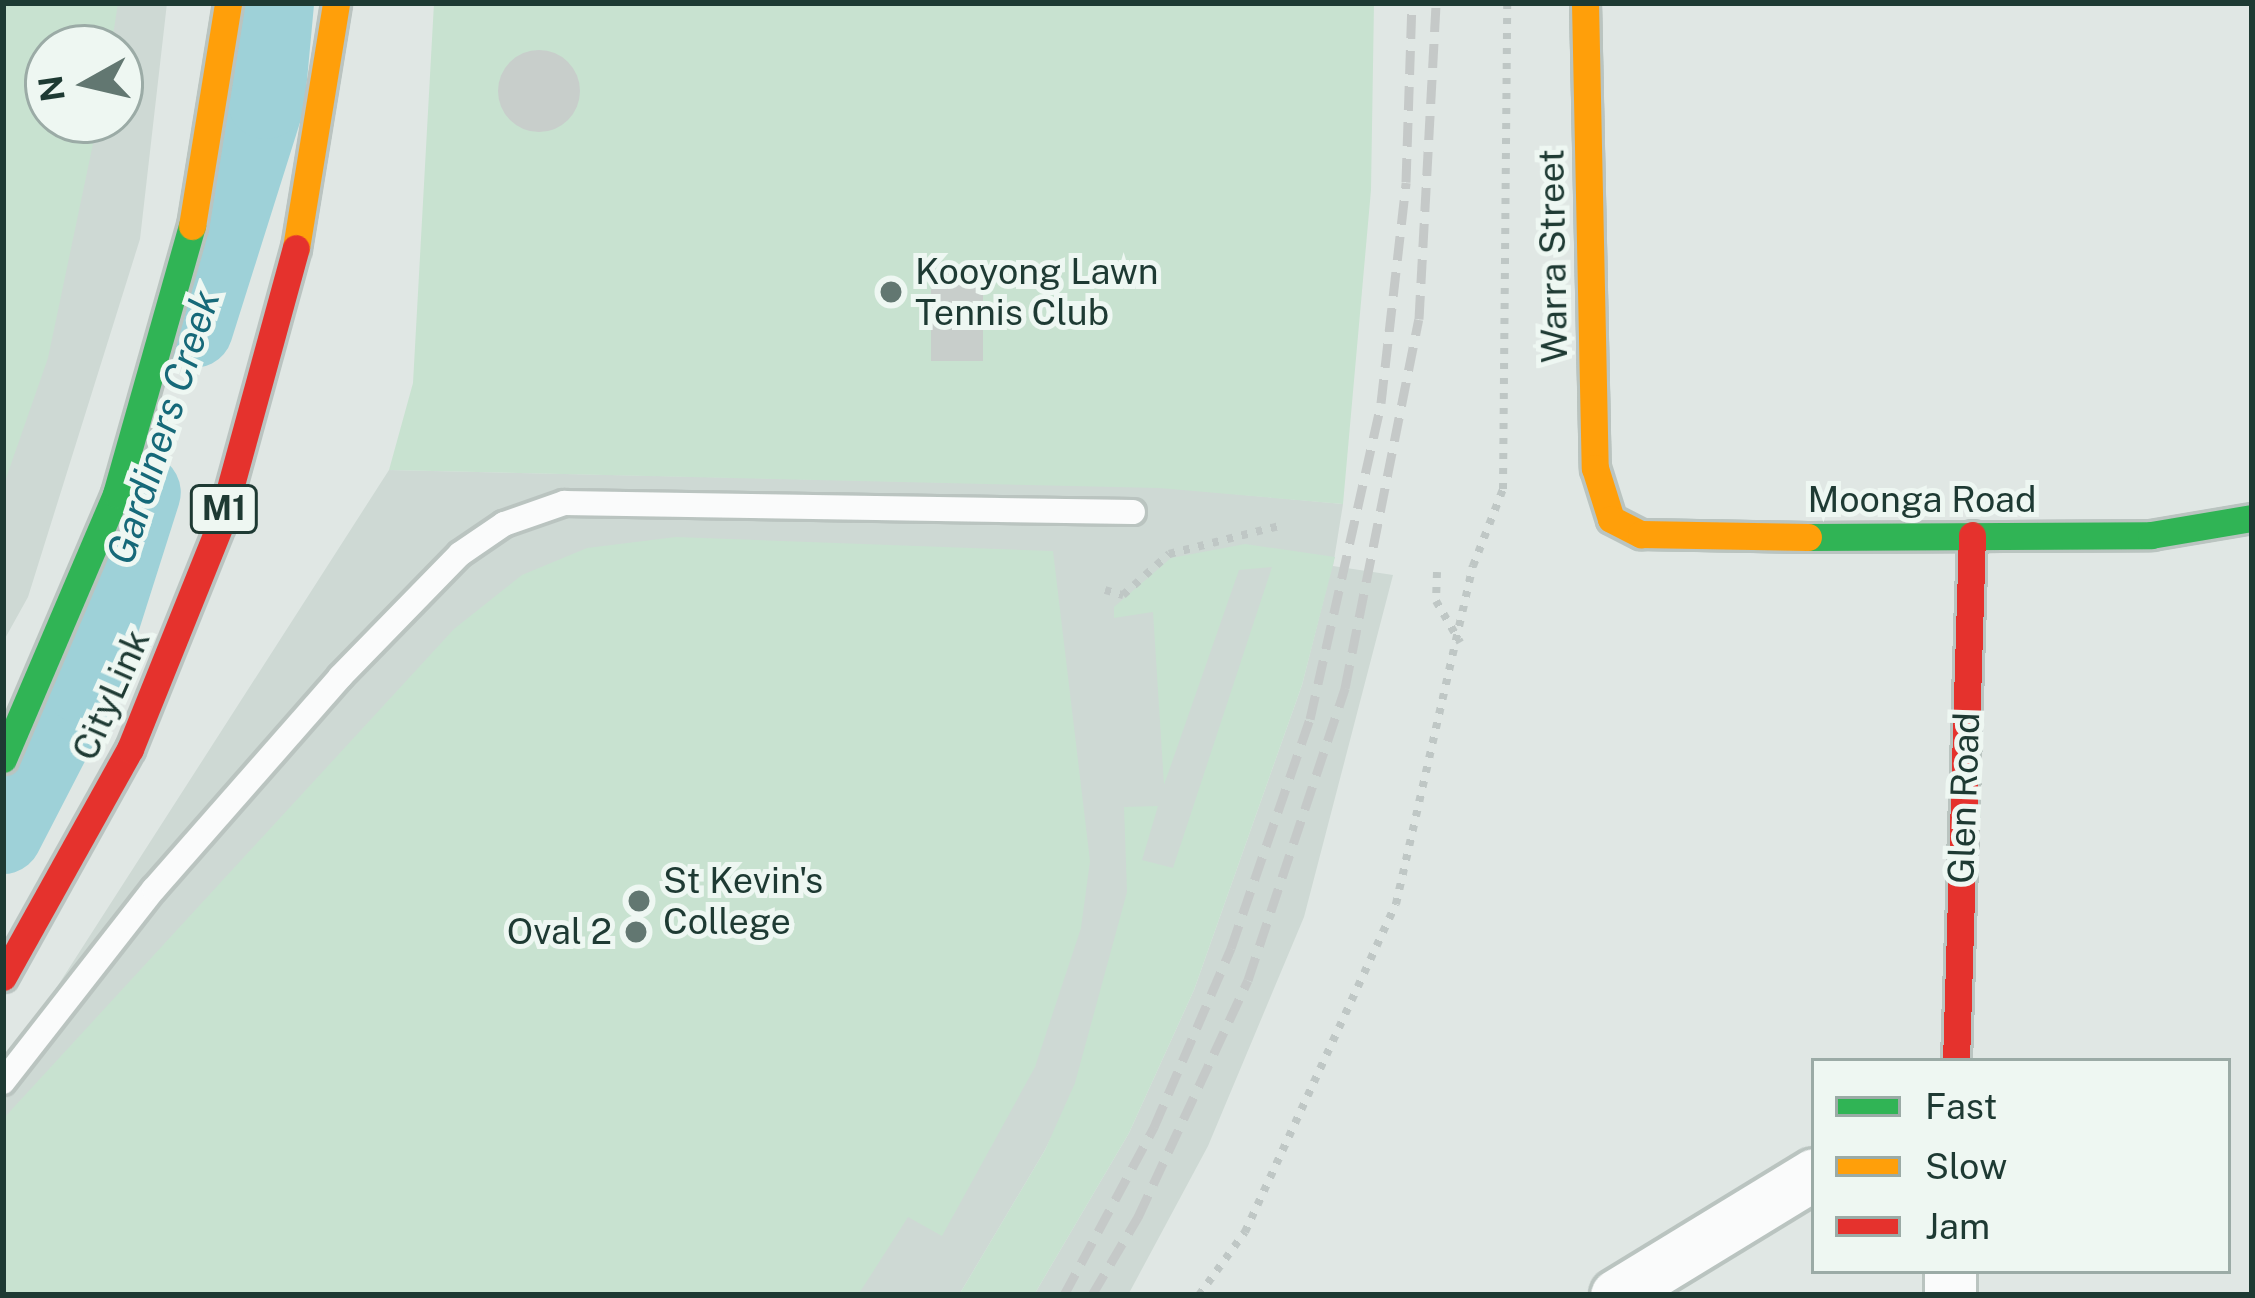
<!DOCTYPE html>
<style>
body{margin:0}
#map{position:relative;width:2255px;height:1298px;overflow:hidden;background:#e0e7e4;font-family:"Public Sans",sans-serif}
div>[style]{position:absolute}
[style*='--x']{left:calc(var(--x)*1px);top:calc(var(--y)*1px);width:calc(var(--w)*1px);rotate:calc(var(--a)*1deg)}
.built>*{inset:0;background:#ced9d4}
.green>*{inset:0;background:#c8e2d0}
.river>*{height:78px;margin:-39px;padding:0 39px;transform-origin:39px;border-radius:39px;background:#9ed1d8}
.building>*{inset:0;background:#c8cecb;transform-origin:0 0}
.round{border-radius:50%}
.path>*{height:8px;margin-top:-4px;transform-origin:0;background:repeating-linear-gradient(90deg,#bfc7c5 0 6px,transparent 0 15px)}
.roads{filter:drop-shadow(3px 0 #bac4c0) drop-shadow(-3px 0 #bac4c0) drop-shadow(0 3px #bac4c0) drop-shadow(0 -3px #bac4c0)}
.lane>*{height:24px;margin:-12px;padding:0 12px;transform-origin:12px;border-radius:12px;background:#fafbfb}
.street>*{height:51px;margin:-25.5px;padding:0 25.5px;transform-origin:25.5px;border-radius:25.5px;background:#fafbfb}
.fast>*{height:27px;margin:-13.5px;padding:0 13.5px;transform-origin:13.5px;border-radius:13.5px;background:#30b455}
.slow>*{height:27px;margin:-13.5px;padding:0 13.5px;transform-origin:13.5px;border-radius:13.5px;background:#ff9f0a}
.jam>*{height:27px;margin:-13.5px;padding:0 13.5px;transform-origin:13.5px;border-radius:13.5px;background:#e5322d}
.rail>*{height:9px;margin-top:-4.5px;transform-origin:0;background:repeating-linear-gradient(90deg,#c5c9c8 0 24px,transparent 0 36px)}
.bridges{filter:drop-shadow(3px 0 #bac4c1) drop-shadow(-3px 0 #bac4c1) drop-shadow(0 3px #bac4c1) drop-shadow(0 -3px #bac4c1)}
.slow-bridge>*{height:27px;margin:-13.5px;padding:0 13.5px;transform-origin:13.5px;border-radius:13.5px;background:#ff9f0a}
.jam-bridge>*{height:27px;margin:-13.5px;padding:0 13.5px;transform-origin:13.5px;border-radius:13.5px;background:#e5322d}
.dots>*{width:33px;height:33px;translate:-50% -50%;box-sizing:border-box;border:6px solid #eef7f2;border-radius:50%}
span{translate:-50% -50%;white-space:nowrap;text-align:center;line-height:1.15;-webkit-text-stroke:10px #eef7f2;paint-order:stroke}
.shield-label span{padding:3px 9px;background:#eef7f2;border:3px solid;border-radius:9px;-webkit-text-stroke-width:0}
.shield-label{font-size:33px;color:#1e3a33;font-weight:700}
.street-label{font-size:36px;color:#1e3a33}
.poi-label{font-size:36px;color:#1e3a33}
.left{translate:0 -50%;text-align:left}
.right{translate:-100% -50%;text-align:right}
.water-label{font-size:39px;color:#166979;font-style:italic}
.frame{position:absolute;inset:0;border:6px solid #1e3a33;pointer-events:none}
.legend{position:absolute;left:1811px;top:1058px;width:420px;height:216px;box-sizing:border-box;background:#eef7f2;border:3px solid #9baba6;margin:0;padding:15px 21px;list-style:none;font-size:36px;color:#1e3a33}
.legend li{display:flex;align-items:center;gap:24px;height:60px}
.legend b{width:60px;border:3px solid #9baba6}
.north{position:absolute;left:24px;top:24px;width:120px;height:120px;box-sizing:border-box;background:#eef7f2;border:3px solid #9baba6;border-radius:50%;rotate:262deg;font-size:33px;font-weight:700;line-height:48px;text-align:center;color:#1e3a33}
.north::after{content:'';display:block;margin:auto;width:42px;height:54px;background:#627771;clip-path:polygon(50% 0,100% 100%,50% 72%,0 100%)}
</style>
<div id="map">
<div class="built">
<div style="clip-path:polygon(evenodd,3px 3px,167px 3px,140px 239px,28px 597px,3px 642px,3px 3px,48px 48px,120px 48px,120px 120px,48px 120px,48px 48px)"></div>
<div style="clip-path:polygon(389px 470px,1159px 487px,1343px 504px,1333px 566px,1393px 575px,1304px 917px,1208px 1146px,1128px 1295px,1034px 1295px,1129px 1133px,1194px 990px,1302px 685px,1332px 566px,1045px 1150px,959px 1295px,3px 1295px,3px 1071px)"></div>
</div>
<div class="green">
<div style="clip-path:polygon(3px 3px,118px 3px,111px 48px,48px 48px,48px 120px,98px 120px,48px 358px,3px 487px)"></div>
<div style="clip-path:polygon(434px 3px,1374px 3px,1371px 190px,1343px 504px,1159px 488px,389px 470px,413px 383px)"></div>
<div style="clip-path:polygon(676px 537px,1053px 551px,1090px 861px,1081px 928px,1035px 1067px,942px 1236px,908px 1217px,858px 1295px,3px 1295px,3px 1119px,454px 629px,522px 575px,587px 548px)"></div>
<div style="clip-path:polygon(1245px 544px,1335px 557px,1302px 685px,1194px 990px,1129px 1133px,1034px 1295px,959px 1295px,1045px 1150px,1075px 1083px,1127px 892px,1124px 807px,1158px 806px,1142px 860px,1173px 868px,1272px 567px,1239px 570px,1164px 785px,1153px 612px,1114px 618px,1114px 607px,1171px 558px)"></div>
</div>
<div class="river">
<div style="--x:194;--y:329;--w:240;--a:-72.5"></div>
<div style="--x:266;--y:100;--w:97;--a:-84.7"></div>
<div style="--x:3;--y:835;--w:170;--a:-62.7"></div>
<div style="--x:81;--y:684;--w:201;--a:-72.4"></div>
</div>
<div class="building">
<div class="round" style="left:498px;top:50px;width:82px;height:82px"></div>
<div style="left:931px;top:273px;width:52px;height:88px"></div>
</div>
<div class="path">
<div style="--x:1437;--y:572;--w:29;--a:92"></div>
<div style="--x:1436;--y:601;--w:48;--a:59.7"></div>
<div style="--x:1105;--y:590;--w:19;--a:16"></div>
<div style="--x:1123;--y:595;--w:62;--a:-41.7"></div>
<div style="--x:1169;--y:554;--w:118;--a:-14.3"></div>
<div style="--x:1199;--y:1295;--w:78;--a:-53.9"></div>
<div style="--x:1245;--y:1232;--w:361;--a:-65.3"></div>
<div style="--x:1396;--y:904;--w:347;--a:-77.2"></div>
<div style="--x:1473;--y:566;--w:83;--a:-68.7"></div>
<div style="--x:1503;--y:489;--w:486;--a:-89.5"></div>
</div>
<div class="roads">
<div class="lane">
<div style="--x:3;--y:1082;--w:245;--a:-52"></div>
<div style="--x:154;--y:889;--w:282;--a:-48.7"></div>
<div style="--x:340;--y:677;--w:172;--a:-45.7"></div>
<div style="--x:460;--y:554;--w:53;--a:-34.3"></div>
<div style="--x:504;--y:524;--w:64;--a:-19.3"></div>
<div style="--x:564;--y:503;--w:569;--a:0.91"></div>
</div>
<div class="street">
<div style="--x:1616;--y:1295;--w:232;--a:-31.4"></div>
<div style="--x:1950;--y:1295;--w:24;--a:-90"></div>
</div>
<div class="fast">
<div style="--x:1808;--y:537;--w:343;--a:-0.3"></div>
<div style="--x:2151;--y:535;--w:102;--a:-9.6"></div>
<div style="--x:3;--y:759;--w:288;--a:-66.9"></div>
<div style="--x:116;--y:494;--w:279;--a:-74.2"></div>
</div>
<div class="slow">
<div style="--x:1585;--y:3;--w:465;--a:88.8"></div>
<div style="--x:1595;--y:468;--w:53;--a:72.6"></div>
<div style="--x:1611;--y:519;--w:34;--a:27"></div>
<div style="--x:1641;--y:534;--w:167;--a:1"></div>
<div style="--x:192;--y:226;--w:226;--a:-80.8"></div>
</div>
<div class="jam">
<div style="--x:1956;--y:1061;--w:526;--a:-88.26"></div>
</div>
</div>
<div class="rail">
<div style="--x:1064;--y:1295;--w:191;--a:-61.8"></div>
<div style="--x:1154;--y:1127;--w:195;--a:-66.7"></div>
<div style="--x:1231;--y:948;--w:242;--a:-71"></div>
<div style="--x:1310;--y:719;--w:324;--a:-77.3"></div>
<div style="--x:1381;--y:403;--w:222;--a:-83.5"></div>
<div style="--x:1406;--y:182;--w:179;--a:-88.1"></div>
<div style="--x:1092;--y:1295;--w:91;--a:-59.5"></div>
<div style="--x:1138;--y:1217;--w:261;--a:-65.1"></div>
<div style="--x:1248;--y:980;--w:308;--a:-71.6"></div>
<div style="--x:1345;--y:688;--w:376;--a:-78.7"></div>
<div style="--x:1419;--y:319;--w:316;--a:-86.9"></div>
</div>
<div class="bridges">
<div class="slow-bridge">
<div style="--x:296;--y:248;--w:248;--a:-80.7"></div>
</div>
<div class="jam-bridge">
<div style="--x:3;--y:977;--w:261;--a:-60.9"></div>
<div style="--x:130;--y:749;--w:241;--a:-68.1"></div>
<div style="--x:220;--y:525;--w:287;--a:-74.7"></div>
</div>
</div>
<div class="dots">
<div style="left:891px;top:292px;background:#627771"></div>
<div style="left:639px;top:901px;background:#627771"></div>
<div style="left:636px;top:932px;background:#627771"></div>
</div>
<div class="shield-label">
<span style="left:224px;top:509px">M1</span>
</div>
<div class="street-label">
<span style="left:1553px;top:256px;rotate:-91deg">Warra Street</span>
<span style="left:1922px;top:500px">Moonga Road</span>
<span style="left:111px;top:695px;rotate:-66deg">CityLink</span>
<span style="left:1964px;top:798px;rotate:-88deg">Glen Road</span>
</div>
<div class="poi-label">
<span class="left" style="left:915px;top:292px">Kooyong Lawn<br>Tennis Club</span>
<span class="left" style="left:663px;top:901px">St Kevin's<br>College</span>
<span class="right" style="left:612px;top:932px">Oval 2</span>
</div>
<div class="water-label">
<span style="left:163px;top:427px;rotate:-72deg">Gardiners Creek</span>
</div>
<div class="frame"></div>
<ul class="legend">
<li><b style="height:15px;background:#30b455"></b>Fast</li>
<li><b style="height:15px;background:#ff9f0a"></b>Slow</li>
<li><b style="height:15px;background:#e5322d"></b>Jam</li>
</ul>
<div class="north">N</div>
</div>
